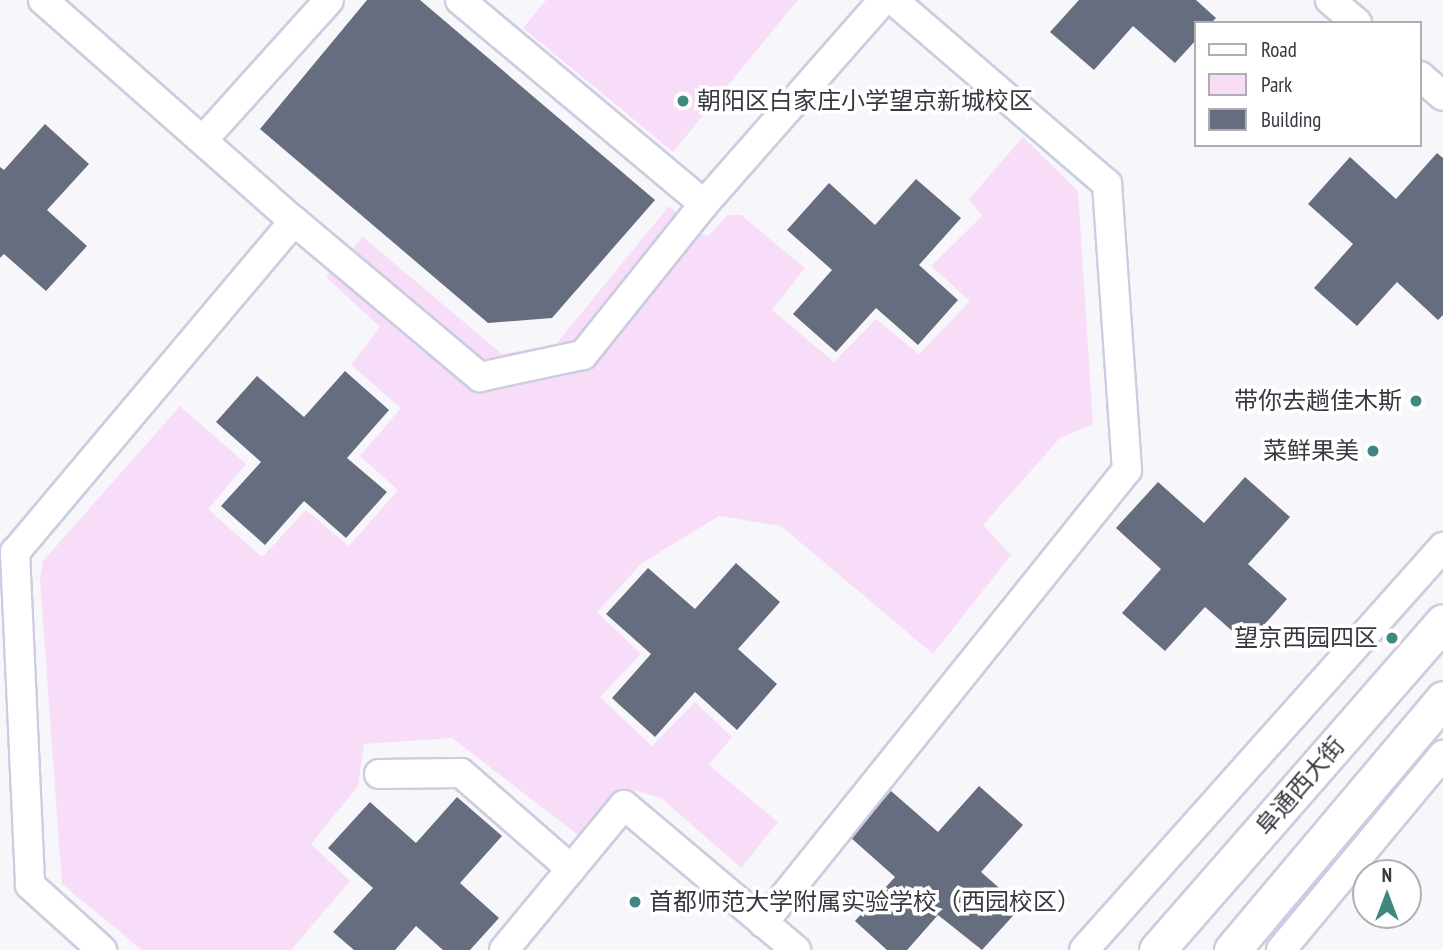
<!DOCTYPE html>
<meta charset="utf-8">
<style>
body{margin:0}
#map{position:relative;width:1443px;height:950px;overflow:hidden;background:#f7f7fb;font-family:"PT Sans Narrow","Noto Sans SC",sans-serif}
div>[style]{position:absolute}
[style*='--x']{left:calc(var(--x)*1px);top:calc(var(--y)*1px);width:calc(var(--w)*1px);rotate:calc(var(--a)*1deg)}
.green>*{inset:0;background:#f8ddf8}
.building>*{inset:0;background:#666d7f}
.roads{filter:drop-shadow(2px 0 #cdcce1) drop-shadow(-2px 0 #cdcce1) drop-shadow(0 2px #cdcce1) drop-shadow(0 -2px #cdcce1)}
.minor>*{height:28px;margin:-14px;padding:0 14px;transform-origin:14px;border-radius:14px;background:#fff}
.major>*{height:35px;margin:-17.5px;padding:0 17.5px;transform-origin:17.5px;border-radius:17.5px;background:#fff}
.dots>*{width:19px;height:19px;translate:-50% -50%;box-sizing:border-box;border:4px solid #fff;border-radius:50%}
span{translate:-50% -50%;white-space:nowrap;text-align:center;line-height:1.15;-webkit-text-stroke:7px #fff;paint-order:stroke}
.poi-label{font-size:24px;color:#383840}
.left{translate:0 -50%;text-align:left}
.right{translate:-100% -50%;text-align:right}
.street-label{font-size:24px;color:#383840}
.legend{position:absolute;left:1194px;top:21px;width:228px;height:126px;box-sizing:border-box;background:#fff;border:2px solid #afafb3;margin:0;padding:9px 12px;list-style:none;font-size:21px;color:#383840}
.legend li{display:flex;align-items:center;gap:14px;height:35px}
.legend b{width:35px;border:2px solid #afafb3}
.north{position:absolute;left:1352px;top:859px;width:70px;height:70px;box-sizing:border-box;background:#fff;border:2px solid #afafb3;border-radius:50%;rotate:0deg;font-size:19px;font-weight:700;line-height:28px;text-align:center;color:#383840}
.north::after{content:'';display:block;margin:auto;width:24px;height:32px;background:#408782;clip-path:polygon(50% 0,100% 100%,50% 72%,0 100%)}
</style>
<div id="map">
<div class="green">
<div style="clip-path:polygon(546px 0,798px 0,673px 152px,523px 28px)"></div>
<div style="clip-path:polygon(1023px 137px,1078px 191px,1093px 424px,1060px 438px,983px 525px,1011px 555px,933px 654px,781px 526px,719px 516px,642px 563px,597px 612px,641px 654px,600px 697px,652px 746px,695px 702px,732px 737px,709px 765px,778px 822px,741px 868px,661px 798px,630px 789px,606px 805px,578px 835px,452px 738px,364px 744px,358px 786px,311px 844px,350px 881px,291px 950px,142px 950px,62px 884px,40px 578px,43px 561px,180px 406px,246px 464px,208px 509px,262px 557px,306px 510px,349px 546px,398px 490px,360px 456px,401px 408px,351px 365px,380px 327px,326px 277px,363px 237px,502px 354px,556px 344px,669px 206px,707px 237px,728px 215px,741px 215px,805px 268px,772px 310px,834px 362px,876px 319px,919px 354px,970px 301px,931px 266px,982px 216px,969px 199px)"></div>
</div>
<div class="building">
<div style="clip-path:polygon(367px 0,420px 0,655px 200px,552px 318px,488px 323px,260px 129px)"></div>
<div style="clip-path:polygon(1079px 0,1196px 0,1216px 18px,1211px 23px,1196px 23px,1196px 40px,1175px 63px,1133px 26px,1094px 70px,1050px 32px)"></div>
<div style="clip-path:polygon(45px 124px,89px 164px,47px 210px,87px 246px,46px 291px,4px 254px,0 258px,0 167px,4px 170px)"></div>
<div style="clip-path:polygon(1437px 153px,1443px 158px,1443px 315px,1438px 320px,1397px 282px,1357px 326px,1314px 288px,1353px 244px,1308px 204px,1350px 157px,1396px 199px)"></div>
<div style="clip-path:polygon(916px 179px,961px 218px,919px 265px,958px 300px,918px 345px,876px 308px,836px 352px,793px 314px,832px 270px,787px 230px,829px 183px,875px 225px)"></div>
<div style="clip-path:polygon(345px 371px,389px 410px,347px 458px,387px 492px,346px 538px,304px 501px,265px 545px,221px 506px,261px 462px,216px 422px,257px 376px,304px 417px)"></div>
<div style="clip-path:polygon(1245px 477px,1290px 517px,1248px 564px,1287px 599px,1247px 644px,1205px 607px,1165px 651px,1122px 613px,1161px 569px,1116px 528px,1158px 482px,1204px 523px)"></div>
<div style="clip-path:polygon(736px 563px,780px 602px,738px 649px,777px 684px,737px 730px,695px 692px,655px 737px,612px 698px,651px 654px,606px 614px,648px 568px,695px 609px)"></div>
<div style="clip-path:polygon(979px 786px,1023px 825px,981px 872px,1021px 907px,982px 950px,938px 915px,907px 950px,887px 950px,855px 921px,895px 877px,850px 837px,891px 791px,938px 832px)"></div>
<div style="clip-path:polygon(457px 797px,502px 836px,460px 883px,499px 918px,470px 950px,443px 950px,416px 926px,395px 950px,354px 950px,333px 932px,373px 888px,328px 848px,370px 802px,416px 843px)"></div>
</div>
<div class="roads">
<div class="minor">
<div style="--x:43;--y:0;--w:334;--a:41.4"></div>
<div style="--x:294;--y:221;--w:433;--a:130.1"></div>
<div style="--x:15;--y:552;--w:333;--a:87.4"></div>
<div style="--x:30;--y:885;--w:97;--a:42.1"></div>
<div style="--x:460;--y:0;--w:318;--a:39.9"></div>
<div style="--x:704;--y:204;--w:271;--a:-48.7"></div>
<div style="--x:1330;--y:0;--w:35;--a:40"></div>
<div style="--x:1420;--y:76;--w:30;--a:41"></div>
<div style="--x:203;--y:140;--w:188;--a:-48"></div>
<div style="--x:294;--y:221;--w:243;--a:40"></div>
<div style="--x:480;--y:377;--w:105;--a:-12.1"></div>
<div style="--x:583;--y:355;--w:193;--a:-51.3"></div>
<div style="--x:379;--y:774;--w:82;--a:-0.7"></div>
<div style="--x:461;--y:773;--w:146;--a:41.1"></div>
<div style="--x:763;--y:923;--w:581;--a:-51.22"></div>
<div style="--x:1127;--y:470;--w:287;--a:-94"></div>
<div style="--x:1107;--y:184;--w:282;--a:-139.3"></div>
<div style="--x:504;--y:950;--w:188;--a:-50.4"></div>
<div style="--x:624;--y:805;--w:225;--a:40.1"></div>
<div style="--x:1084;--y:950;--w:540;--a:-48.3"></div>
<div style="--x:1281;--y:950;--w:254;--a:-50.3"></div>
</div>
<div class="major">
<div style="--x:1157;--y:950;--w:435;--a:-48.9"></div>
<div style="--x:1232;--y:950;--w:328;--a:-49.9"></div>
</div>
</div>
<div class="dots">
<div style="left:683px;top:101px;background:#408782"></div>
<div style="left:1416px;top:401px;background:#408782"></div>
<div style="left:1373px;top:451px;background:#408782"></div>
<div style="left:1392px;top:638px;background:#408782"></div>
<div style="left:635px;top:902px;background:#408782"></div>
</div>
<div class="poi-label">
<span class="left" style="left:697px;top:101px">朝阳区白家庄小学望京新城校区</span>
<span class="right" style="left:1402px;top:401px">带你去趟佳木斯</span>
<span class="right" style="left:1359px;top:451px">菜鲜果美</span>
<span class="right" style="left:1378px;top:638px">望京西园四区</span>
<span class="left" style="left:649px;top:902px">首都师范大学附属实验学校（西园校区）</span>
</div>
<div class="street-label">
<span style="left:1300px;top:786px;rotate:-49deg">阜通西大街</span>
</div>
<ul class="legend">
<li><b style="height:9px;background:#fff"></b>Road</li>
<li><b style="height:19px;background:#f8ddf8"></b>Park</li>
<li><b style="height:19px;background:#666d7f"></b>Building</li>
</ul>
<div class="north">N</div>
</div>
